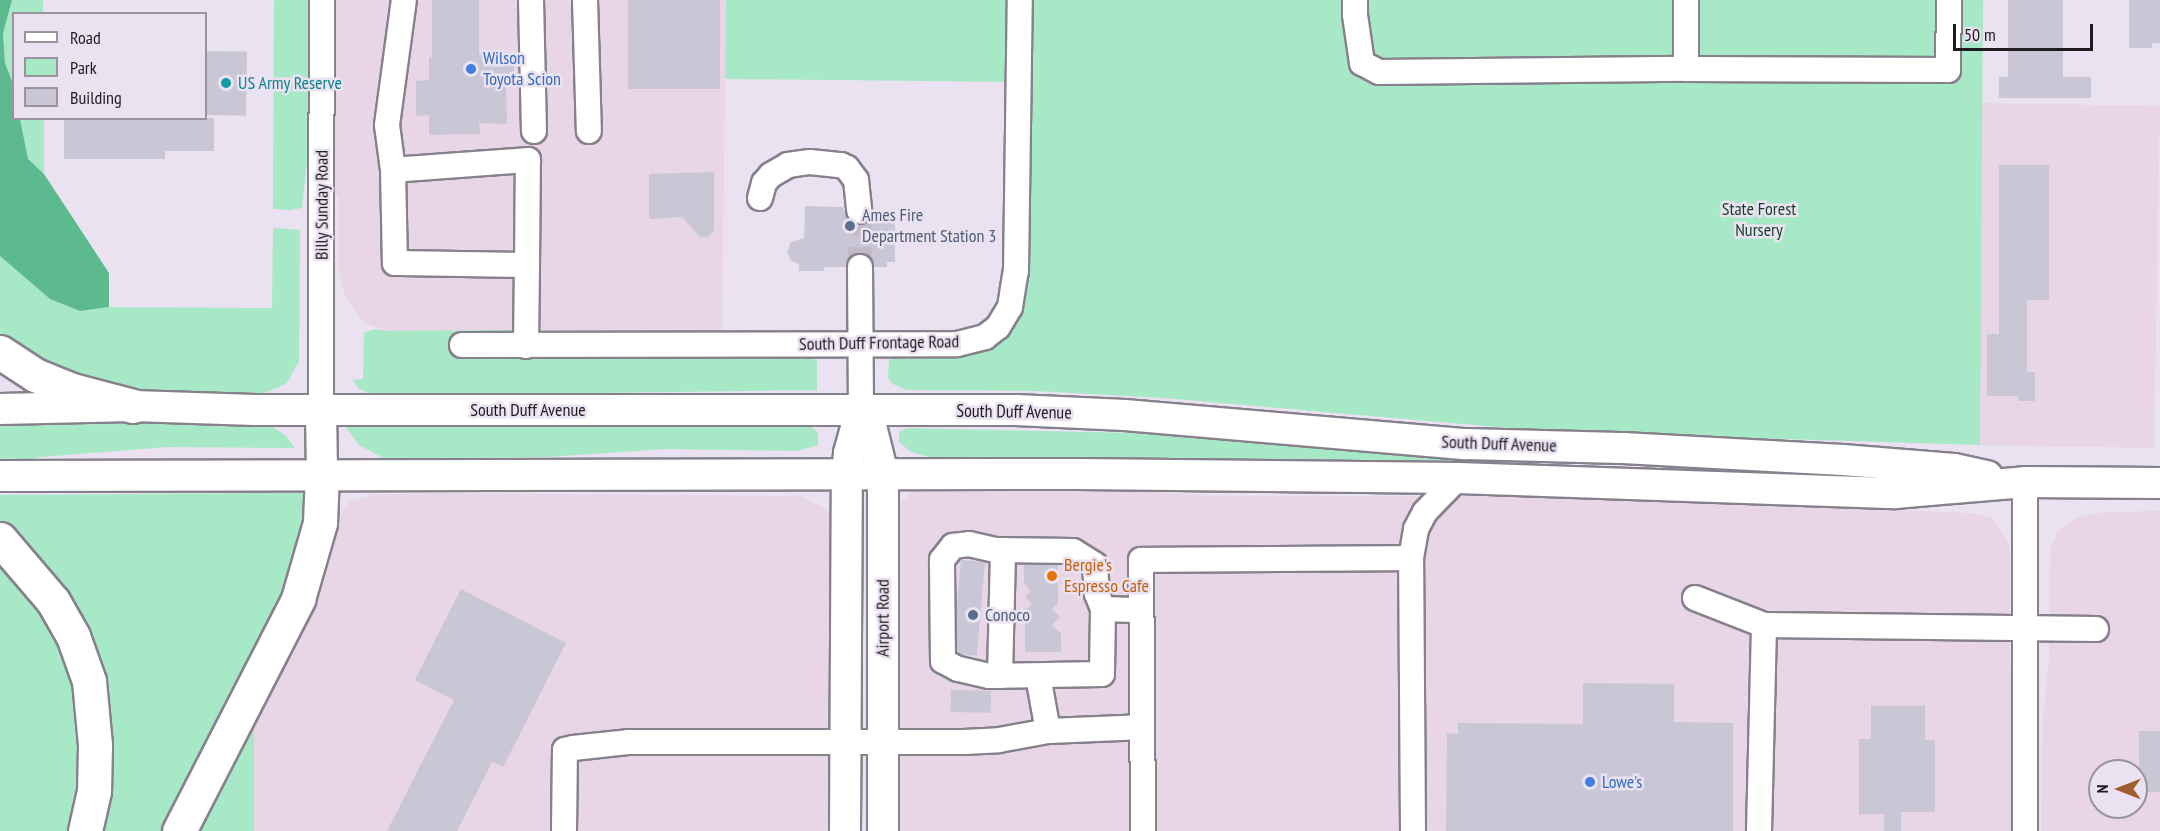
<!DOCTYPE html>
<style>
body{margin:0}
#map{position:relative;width:2160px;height:831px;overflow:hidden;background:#eae2f0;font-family:"PT Sans Narrow",sans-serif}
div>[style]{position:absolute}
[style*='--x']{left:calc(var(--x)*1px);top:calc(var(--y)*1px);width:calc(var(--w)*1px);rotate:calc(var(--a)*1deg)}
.commercial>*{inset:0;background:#e8d5e5;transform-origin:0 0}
.green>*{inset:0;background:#a7e8c6}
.forest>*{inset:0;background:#5cba8e}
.building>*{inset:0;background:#c9c7d5;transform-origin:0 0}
.minor-tunnel>*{height:24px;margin-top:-12px;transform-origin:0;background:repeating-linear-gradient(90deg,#c2bbc7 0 24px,transparent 0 36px)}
.roads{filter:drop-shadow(2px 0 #87818d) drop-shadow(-2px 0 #87818d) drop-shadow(0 2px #87818d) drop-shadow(0 -2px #87818d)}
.minor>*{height:24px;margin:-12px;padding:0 12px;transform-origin:12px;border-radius:12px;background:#fff}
.major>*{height:30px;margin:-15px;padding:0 15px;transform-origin:15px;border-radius:15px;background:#fff}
.highway>*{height:33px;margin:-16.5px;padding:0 16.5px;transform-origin:16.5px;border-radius:16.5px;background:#fff}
.dots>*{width:16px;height:16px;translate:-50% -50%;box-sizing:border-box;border:3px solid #eae2f0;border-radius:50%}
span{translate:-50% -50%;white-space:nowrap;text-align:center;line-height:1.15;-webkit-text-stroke:5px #eae2f0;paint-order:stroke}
.shop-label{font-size:18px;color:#366cbe}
.left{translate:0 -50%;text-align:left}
.culture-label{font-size:18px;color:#0d838f}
.street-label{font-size:18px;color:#201d22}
.park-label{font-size:18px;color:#163f2c}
.service-label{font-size:18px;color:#4e5e75}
.food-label{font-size:18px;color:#c56008}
.legend{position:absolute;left:12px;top:12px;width:195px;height:108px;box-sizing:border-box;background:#eae2f0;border:2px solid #99939e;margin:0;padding:8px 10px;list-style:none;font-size:18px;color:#201d22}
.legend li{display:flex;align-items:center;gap:12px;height:30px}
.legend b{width:30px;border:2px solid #99939e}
.north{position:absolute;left:2088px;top:759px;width:60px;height:60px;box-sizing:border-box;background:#eae2f0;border:2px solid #99939e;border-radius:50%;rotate:270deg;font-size:16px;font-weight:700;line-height:24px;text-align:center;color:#201d22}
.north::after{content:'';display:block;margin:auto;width:21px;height:27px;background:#a05c2e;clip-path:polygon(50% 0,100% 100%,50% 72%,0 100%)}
.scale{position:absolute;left:1953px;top:24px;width:140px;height:27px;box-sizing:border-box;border:3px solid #201d22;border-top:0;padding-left:8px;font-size:18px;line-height:21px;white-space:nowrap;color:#201d22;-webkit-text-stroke:4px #eae2f0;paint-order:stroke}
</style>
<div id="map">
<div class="commercial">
<div style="clip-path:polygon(333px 0,726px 0,722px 334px,512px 336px,512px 330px,387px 331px,363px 322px,344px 294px,338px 265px,338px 195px,333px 197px)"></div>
<div style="left:1982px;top:103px;width:178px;height:342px;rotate:1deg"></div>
<div style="clip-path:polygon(938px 487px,1138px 491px,1209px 496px,1554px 496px,1970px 513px,1993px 518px,2008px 542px,2010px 556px,2010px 661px,2014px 718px,2014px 831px,891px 831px,893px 526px,900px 503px,913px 491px)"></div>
<div style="clip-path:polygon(442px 493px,800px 496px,824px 508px,831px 516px,837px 534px,837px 831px,254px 831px,254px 723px,305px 618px,342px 513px,351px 501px,374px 495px)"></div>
<div style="clip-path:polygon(evenodd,2160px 511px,2160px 831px,2041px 831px,2042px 727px,2049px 656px,2050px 550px,2057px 533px,2075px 518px,2103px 512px,2160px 511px,2100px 771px,2136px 771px,2136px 807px,2100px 807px,2100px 771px)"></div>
</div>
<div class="green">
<div style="clip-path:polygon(12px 0,43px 0,43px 13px,14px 14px,13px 84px,5px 63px,3px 33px)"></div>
<div style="clip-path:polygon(274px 0,311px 0,311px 123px,302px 208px,289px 210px,273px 209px)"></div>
<div style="clip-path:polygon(726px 0,1983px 0,1980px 445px,1554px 432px,1164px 398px,1035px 391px,906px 390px,893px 384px,888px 378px,889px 360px,895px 356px,1006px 332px,1028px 82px,725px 79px)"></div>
<div style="clip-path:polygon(20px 119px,44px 119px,44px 174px,28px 159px)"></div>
<div style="clip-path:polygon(273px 228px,300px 230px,299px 361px,287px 383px,277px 388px,264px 393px,231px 396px,144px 393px,70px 377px,0 336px,0 256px,50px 299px,80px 311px,109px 307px,272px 308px)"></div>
<div style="clip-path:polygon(375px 329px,387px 331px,512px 330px,512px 336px,806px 354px,817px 361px,817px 390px,374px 396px,358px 388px,353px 380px,363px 379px,364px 333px)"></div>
<div style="clip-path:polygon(254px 423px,271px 426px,286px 436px,295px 448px,169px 447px,40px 457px,15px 463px,0 463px,0 425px)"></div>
<div style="clip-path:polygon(787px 423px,812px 427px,818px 433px,818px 445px,798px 451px,666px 449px,547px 457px,385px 459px,359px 445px,345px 426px)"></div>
<div style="clip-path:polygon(907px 428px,1135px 433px,1310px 442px,1482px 458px,1482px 467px,930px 457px,911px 452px,899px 442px,899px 432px)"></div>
<div style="clip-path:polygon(308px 493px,290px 583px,167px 831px,96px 831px,107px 728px,0 529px,0 495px)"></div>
<div style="clip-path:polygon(0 559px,36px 597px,68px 661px,82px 728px,80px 800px,68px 831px,0 831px)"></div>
<div style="clip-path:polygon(254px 723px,254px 831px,198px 831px)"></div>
</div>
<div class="forest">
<div style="clip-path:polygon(0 0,12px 0,3px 33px,5px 63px,13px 84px,14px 118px,20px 119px,28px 159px,44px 174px,109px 273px,109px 307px,80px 311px,50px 299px,0 256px)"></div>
</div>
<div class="building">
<div style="clip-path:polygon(432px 0,479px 0,479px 54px,514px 53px,514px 79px,506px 81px,507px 124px,479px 123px,480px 134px,429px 135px,429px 115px,416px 116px,416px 81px,429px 80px,429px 57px,432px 58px)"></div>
<div style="left:628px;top:0;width:92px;height:89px"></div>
<div style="clip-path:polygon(2008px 0,2063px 0,2063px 77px,2091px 77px,2091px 98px,1999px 98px,1999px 77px,2008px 77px)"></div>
<div style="clip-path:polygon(2129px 0,2160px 0,2160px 43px,2152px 43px,2152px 48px,2129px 48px)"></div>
<div style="left:206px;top:51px;width:41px;height:64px;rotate:1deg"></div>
<div style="clip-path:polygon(64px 118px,214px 118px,214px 151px,165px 151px,165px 159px,64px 159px)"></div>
<div style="clip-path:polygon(1999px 165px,2049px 165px,2049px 300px,2027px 300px,2027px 372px,2035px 372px,2035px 401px,2018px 401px,2018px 396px,1987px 396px,1987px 334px,1999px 334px)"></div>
<div style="clip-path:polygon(714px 172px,714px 230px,708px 237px,700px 237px,682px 217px,649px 219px,649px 174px)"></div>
<div style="clip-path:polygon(805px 206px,843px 207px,848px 220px,860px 225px,868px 222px,873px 211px,895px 211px,895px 262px,887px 262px,887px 267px,874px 267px,868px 255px,859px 253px,848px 260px,846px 267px,824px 267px,824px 271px,799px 271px,799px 264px,791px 261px,787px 252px,791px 242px,804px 238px)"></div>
<div style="left:961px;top:560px;width:24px;height:94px;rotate:5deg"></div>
<div style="clip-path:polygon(1024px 565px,1058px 565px,1058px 603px,1052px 609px,1060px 617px,1052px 625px,1061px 634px,1061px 652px,1025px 652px,1025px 610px,1032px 604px,1025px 597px,1031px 591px,1024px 583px)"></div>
<div style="clip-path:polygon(461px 589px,566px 643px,503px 767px,492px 762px,457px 831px,387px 831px,454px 700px,415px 680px)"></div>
<div style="clip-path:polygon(1583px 683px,1674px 684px,1674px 722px,1733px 723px,1733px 831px,1446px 831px,1447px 733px,1458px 734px,1458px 723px,1583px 724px)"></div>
<div style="left:951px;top:690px;width:40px;height:22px;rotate:1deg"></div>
<div style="clip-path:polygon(1871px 706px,1925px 706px,1925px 740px,1935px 740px,1935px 812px,1901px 812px,1901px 831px,1884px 831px,1884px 814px,1859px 814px,1859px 739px,1871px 739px)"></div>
<div style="left:2139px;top:731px;width:21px;height:61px"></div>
</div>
<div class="minor-tunnel">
<div style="--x:859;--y:211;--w:56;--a:89"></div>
</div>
<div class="roads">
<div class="minor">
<div style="--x:531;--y:0;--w:131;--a:88.7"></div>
<div style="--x:585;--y:0;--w:131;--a:88.3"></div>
<div style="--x:1355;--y:0;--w:15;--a:90"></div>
<div style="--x:1355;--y:15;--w:49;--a:81.7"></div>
<div style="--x:1362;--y:63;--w:19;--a:28"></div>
<div style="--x:1379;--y:72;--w:307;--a:-0.6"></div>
<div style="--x:1686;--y:69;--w:262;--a:0.2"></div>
<div style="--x:1948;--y:70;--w:70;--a:-89.2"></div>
<div style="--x:1686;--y:69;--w:69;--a:-90"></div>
<div style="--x:393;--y:170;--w:45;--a:-97.6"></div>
<div style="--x:387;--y:125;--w:126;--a:-82.3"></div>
<div style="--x:760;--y:198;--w:16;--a:-75"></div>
<div style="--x:764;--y:183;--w:11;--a:-49"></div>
<div style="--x:771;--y:175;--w:20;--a:-30"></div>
<div style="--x:788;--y:165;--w:22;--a:-8"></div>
<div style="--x:810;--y:162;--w:31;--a:6"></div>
<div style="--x:841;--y:165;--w:7;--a:27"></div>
<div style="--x:847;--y:168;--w:15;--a:53"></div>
<div style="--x:856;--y:180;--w:31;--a:84"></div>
<div style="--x:860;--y:267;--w:143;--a:89.6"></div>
<div style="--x:462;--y:345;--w:495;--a:-0.1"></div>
<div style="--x:957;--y:344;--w:29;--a:-14"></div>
<div style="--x:985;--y:337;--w:16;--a:-38"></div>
<div style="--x:998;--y:327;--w:23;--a:-59"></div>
<div style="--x:1010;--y:307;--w:36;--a:-81"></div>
<div style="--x:1016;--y:271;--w:271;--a:-89.2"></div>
<div style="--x:526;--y:346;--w:81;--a:-89.3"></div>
<div style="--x:527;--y:265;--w:105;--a:-89.5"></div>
<div style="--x:528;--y:160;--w:135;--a:175.8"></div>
<div style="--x:393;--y:170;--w:93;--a:88.8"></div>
<div style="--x:395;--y:263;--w:132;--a:0.9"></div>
<div style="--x:321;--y:410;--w:410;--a:-89.9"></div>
<div style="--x:1695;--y:598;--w:74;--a:21.4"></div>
<div style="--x:1764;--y:625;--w:332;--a:0.7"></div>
<div style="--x:1103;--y:609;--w:65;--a:90.9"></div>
<div style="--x:1102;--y:674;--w:113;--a:179"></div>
<div style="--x:989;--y:676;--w:32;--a:-167"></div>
<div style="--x:958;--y:669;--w:17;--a:-152"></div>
<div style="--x:943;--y:661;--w:101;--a:-90.6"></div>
<div style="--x:942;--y:560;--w:18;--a:-52"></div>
<div style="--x:953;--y:546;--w:16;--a:-7"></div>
<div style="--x:969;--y:544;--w:28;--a:13"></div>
<div style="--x:996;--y:550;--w:77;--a:0.7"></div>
<div style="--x:1073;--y:551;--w:26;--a:32"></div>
<div style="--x:1095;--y:565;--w:29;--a:86"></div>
<div style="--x:1097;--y:594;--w:16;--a:68"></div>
<div style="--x:1103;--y:609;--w:38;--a:2"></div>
<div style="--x:1000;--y:676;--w:126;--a:-88.6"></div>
<div style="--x:1038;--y:676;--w:56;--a:79.7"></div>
<div style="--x:564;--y:831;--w:81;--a:-89.3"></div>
<div style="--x:565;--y:750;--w:8;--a:-14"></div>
<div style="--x:573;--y:748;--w:55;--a:-6.2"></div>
<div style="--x:628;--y:742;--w:336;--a:0"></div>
<div style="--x:964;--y:742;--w:35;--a:-3"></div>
<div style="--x:999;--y:740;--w:50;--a:-10.4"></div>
<div style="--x:1048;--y:731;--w:94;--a:-2.4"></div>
<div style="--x:1143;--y:831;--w:271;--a:-90.4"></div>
<div style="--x:1141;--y:560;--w:270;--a:-0.4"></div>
<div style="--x:1413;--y:831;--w:273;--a:-90.4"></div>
<div style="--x:1411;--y:558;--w:29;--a:-80"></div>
<div style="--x:1416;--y:529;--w:19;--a:-62"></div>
<div style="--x:1425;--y:512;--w:47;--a:-45.9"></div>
<div style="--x:1759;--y:831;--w:206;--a:-88.6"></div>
<div style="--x:2025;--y:831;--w:349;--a:-90"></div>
</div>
<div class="major">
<div style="--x:0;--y:409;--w:133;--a:-1.3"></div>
<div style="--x:133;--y:406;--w:122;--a:1.9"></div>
<div style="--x:255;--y:410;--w:761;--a:0"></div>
<div style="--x:1016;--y:410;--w:109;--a:2.6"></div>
<div style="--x:1125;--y:415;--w:342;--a:4.9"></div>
<div style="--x:1466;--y:444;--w:157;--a:1.5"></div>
<div style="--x:1623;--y:448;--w:220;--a:3.1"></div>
<div style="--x:1843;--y:460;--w:111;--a:4.6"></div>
<div style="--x:1954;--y:469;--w:34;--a:12"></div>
<div style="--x:321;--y:410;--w:64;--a:89.1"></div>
<div style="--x:861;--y:410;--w:19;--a:58"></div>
<div style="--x:871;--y:426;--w:49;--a:76"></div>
<div style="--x:883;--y:474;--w:357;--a:90"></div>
<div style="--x:0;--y:476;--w:1080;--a:-0.11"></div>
<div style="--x:1080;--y:474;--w:378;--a:0.6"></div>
<div style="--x:1458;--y:478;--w:437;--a:2"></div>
<div style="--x:1895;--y:493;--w:130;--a:-4.8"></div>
<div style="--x:2025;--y:482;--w:135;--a:0.4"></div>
<div style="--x:845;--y:831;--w:358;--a:-89.7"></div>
<div style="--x:847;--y:473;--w:20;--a:-84"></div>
<div style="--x:849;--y:453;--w:45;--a:-74.4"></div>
</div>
<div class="highway">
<div style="--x:0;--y:352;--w:42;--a:33.3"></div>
<div style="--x:35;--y:375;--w:40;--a:22"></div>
<div style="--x:72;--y:390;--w:63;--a:14.7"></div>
<div style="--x:0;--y:539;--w:82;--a:49.5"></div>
<div style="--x:53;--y:601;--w:40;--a:60.3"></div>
<div style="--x:73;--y:636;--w:48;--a:70.4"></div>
<div style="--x:89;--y:681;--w:64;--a:84.6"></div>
<div style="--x:95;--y:745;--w:46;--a:91.2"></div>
<div style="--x:94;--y:791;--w:41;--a:102.7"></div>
<div style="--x:179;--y:831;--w:261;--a:-62.8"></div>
<div style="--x:298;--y:599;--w:79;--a:-73.9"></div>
<div style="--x:320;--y:523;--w:49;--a:-87.7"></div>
</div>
</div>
<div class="dots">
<div style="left:471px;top:69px;background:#3f7fe0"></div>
<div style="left:226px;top:83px;background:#0f9aa8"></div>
<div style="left:850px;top:226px;background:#5c6f8a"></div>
<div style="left:1052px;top:576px;background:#e8710a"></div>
<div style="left:973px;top:615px;background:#5c6f8a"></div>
<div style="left:1590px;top:782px;background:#3f7fe0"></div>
</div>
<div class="shop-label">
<span class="left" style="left:483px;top:69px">Wilson<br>Toyota Scion</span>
<span class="left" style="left:1602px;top:782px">Lowe's</span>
</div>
<div class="culture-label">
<span class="left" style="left:238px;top:83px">US Army Reserve</span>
</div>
<div class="street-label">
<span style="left:322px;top:205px;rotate:-90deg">Billy Sunday Road</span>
<span style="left:879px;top:343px;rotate:-1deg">South Duff Frontage Road</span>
<span style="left:528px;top:410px">South Duff Avenue</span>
<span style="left:1014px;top:412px;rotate:1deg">South Duff Avenue</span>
<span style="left:1499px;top:444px;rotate:2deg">South Duff Avenue</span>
<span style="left:883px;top:618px;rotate:-90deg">Airport Road</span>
</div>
<div class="park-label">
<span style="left:1759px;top:220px">State Forest<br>Nursery</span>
</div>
<div class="service-label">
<span class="left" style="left:862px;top:226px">Ames Fire<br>Department Station 3</span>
<span class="left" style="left:985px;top:615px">Conoco</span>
</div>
<div class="food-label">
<span class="left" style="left:1064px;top:576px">Bergie's<br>Espresso Cafe</span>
</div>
<ul class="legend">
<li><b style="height:8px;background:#fff"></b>Road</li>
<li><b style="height:16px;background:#a7e8c6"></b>Park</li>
<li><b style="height:16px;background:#c9c7d5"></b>Building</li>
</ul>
<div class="north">N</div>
<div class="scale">50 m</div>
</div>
